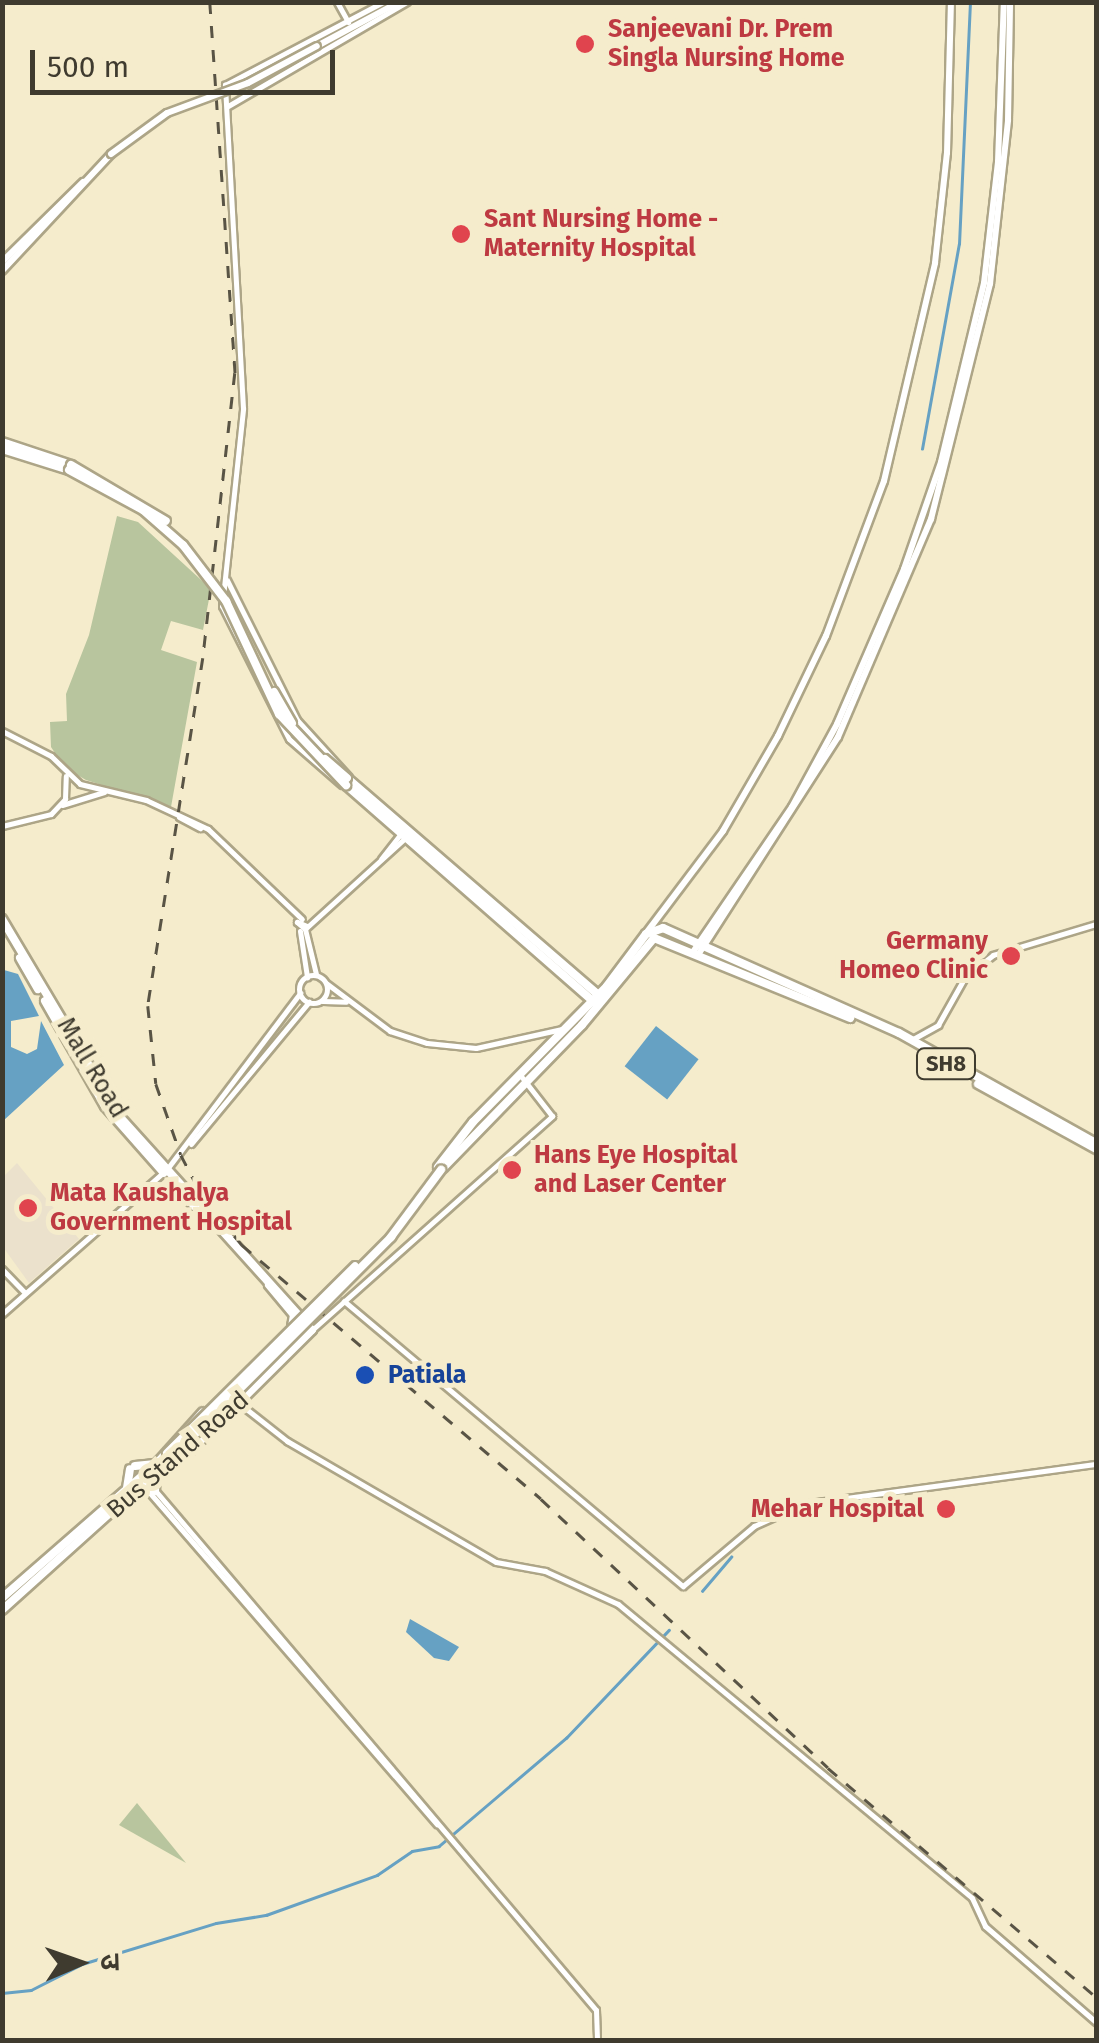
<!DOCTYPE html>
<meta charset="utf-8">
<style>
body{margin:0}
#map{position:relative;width:1099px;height:2043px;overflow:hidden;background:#f5eccc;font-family:"Fira Sans","Noto Sans Devanagari",sans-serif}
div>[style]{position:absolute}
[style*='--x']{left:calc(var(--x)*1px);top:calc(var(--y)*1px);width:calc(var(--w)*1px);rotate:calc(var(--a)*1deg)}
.medical>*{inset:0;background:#ebe1cc}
.green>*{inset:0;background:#b8c59e}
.water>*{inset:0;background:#66a1c3;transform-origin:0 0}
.stream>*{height:2.5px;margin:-1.25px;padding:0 1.25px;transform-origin:1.25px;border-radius:1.25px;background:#66a1c3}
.roads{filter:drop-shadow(2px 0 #ada587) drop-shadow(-2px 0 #ada587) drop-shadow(0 2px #ada587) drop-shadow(0 -2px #ada587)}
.tertiary>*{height:5px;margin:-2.5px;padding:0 2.5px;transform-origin:2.5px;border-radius:2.5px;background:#fff}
.tertiary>.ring{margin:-2.5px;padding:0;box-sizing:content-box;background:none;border:5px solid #fff;border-radius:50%}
.secondary>*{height:6px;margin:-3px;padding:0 3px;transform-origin:3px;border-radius:3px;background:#fff}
.primary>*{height:8px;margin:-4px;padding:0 4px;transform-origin:4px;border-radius:4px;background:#fff}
.rail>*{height:2.5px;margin-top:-1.25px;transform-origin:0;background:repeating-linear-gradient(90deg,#595445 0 12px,transparent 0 24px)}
.bridges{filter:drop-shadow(2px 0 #ada587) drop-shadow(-2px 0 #ada587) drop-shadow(0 2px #ada587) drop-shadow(0 -2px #ada587)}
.secondary-bridge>*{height:6px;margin:-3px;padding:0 3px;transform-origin:3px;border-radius:3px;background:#fff}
.primary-bridge>*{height:8px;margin:-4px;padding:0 4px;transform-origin:4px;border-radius:4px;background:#fff}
.dots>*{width:28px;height:28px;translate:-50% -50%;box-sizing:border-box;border:5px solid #f5eccc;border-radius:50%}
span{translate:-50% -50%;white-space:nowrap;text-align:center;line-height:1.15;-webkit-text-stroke:10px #f5eccc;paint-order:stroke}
.shield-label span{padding:2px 8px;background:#f5eccc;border:2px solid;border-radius:8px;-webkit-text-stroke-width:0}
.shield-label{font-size:22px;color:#3f3b2f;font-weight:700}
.health-label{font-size:25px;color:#be3a42;font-weight:700}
.left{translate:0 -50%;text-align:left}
.right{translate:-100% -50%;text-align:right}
.street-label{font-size:25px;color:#3f3b2f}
.transit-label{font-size:25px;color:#164399;font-weight:700}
.frame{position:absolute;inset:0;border:5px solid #3f3b2f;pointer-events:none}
.north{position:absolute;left:30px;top:1913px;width:100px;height:100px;-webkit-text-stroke:8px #f5eccc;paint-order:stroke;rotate:88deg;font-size:28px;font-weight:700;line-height:40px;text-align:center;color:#3f3b2f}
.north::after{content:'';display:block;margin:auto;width:35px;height:45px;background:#3f3b2f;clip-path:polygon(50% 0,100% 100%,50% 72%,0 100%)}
.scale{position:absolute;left:30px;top:50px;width:305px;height:45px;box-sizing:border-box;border:5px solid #3f3b2f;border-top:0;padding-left:12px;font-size:30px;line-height:35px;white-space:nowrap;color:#3f3b2f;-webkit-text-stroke:8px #f5eccc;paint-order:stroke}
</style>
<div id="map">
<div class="medical">
<div style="clip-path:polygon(17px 1163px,79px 1239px,29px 1283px,3px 1247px,3px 1177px)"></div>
</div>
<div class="green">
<div style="clip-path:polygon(117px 516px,138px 522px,211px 589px,203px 630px,171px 621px,161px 650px,197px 662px,171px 807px,86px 780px,65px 768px,51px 747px,50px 722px,67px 721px,66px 694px,89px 635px)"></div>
<div style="clip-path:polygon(137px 1803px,186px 1863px,119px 1825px)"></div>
</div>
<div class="water">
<div style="clip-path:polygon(4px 970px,18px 974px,39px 1016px,11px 1021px,11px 1047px,27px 1054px,37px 1049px,41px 1021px,64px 1065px,3px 1121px)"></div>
<div style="left:656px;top:1026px;width:54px;height:51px;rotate:38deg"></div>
<div style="clip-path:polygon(410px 1619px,459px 1647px,449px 1661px,434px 1658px,406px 1632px)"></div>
</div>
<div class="stream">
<div style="--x:922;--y:449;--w:208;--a:-79.8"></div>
<div style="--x:959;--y:244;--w:242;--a:-87.4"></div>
<div style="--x:702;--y:1591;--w:45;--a:-49.5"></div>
<div style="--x:2;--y:1993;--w:29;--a:-6"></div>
<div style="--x:31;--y:1990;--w:57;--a:-27"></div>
<div style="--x:82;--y:1964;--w:140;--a:-17"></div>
<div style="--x:216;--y:1923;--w:51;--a:-9.1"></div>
<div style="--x:266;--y:1915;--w:118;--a:-19.8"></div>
<div style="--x:377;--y:1875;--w:42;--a:-34.4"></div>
<div style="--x:412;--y:1851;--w:27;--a:-10"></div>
<div style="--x:439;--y:1846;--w:167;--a:-40.4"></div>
<div style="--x:566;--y:1738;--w:149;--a:-46.4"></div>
</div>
<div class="roads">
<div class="tertiary">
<div style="--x:337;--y:2;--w:23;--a:61"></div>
<div style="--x:228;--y:106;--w:207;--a:-30.2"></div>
<div style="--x:227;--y:580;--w:157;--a:63.4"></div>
<div style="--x:297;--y:720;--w:77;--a:47.6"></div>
<div style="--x:2;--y:731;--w:55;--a:27"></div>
<div style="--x:51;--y:756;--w:40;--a:44"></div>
<div style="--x:80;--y:784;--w:68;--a:13.6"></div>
<div style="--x:146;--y:800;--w:68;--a:25.1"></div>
<div style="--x:208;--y:829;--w:130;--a:43.8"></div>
<div style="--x:342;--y:785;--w:70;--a:-139"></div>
<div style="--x:289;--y:739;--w:149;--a:-116.7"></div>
<div style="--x:222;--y:606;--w:199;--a:-83.9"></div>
<div style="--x:243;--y:408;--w:324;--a:-93.2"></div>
<div style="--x:225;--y:85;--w:178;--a:-27.7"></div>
<div style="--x:62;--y:805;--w:44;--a:-17.2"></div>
<div style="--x:179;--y:817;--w:24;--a:28"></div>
<div style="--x:2;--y:826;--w:50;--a:-13.8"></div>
<div style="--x:51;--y:814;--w:21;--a:-47"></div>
<div style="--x:65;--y:799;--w:23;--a:-88"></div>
<div style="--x:381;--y:859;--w:34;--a:-52"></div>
<div style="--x:307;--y:926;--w:11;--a:-158"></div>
<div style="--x:297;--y:922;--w:11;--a:41"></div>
<div style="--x:305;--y:929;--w:137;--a:-42.3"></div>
<div style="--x:305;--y:929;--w:46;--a:76.3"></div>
<div style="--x:300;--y:931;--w:47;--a:81.3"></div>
<div class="ring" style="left:299px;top:975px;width:23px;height:23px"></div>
<div style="--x:326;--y:983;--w:80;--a:36.9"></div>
<div style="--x:390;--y:1031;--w:39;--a:18"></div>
<div style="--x:427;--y:1043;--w:49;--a:5.8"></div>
<div style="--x:476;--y:1048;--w:88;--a:-12.5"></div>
<div style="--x:323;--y:1001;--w:23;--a:2"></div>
<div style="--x:913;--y:1039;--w:29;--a:-29"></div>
<div style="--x:938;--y:1025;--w:55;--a:-60.6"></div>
<div style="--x:965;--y:977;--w:36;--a:-38"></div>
<div style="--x:993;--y:955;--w:108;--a:-16.8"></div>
<div style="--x:191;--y:1144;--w:185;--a:-50.3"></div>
<div style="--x:2;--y:1269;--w:33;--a:46"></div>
<div style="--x:344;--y:1301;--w:443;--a:40.1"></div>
<div style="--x:683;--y:1586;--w:93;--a:-40.2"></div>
<div style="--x:754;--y:1526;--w:54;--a:-24.2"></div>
<div style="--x:803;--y:1504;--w:296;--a:-7.8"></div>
<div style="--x:2;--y:1314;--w:220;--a:-41.3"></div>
<div style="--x:167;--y:1169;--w:221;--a:-52.9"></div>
<div style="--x:312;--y:1330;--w:322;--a:-41.7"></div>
<div style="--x:552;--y:1116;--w:51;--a:-127.8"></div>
<div style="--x:240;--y:1404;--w:60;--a:38.2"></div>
<div style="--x:287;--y:1441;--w:241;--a:30.1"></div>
<div style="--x:496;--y:1562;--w:50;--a:10.4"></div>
<div style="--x:545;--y:1571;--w:80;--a:24.3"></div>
<div style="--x:618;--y:1604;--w:460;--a:39.7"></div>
<div style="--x:972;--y:1898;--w:31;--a:65"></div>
<div style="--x:985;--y:1926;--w:147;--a:40.9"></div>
<div style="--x:143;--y:1485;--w:449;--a:49.1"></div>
<div style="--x:154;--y:1489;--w:683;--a:49.69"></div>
<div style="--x:596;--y:2010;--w:30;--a:88"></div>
</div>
<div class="secondary">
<div style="--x:317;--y:46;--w:93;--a:-28.2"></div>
<div style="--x:2;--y:262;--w:114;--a:-44.6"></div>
<div style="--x:2;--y:271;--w:160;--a:-47"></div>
<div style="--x:647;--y:932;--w:126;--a:-53"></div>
<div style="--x:723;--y:831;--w:110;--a:-59.9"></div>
<div style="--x:778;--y:736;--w:111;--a:-64.4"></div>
<div style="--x:826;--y:636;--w:165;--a:-69.5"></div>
<div style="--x:884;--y:481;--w:224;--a:-76.8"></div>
<div style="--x:935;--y:263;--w:111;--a:-83.8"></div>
<div style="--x:947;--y:153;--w:151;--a:-88.5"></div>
<div style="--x:693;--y:952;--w:176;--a:-55.7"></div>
<div style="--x:792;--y:807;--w:94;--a:-61.5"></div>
<div style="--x:837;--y:724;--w:169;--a:-66.6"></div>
<div style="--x:904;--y:569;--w:113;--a:-70.9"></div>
<div style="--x:941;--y:462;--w:184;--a:-76.5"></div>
<div style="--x:984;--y:283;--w:122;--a:-83.4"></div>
<div style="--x:998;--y:162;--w:160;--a:-87.9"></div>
<div style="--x:698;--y:955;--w:259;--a:-57.3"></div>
<div style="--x:838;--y:737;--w:237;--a:-66.9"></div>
<div style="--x:931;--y:519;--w:242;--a:-75.9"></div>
<div style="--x:990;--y:284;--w:165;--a:-83.7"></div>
<div style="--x:1008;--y:120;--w:118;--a:-89"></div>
</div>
<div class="primary">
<div style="--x:2;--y:442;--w:73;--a:18.4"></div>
<div style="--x:2;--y:449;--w:70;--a:17.4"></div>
<div style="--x:347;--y:778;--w:335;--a:40.8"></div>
<div style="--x:346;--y:785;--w:331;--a:41.2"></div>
<div style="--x:2;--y:919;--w:229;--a:59.3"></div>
<div style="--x:119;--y:1116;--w:288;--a:48"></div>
<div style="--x:312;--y:1330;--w:173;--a:135.2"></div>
<div style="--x:189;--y:1452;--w:30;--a:153"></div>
<div style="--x:162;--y:1466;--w:215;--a:138"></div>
<div style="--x:20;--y:958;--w:36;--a:60"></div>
<div style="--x:45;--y:1001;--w:121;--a:60.3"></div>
<div style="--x:105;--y:1106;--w:89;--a:48.6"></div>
<div style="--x:978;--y:1084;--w:135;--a:28.8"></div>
<div style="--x:438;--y:1167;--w:57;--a:-52.1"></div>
<div style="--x:473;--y:1122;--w:191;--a:-45.4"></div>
<div style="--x:607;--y:986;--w:65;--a:-53.1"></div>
<div style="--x:646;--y:934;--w:18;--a:-19"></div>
<div style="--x:663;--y:928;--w:258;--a:24"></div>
<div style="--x:899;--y:1033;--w:226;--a:29.2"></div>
<div style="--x:443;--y:1168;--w:199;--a:-45.8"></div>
<div style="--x:582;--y:1025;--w:113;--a:-50.4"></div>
<div style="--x:654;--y:938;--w:212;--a:22.2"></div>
<div style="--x:187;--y:1198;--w:35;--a:47"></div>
<div style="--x:269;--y:1285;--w:39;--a:50"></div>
<div style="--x:294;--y:1315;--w:11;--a:100"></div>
<div style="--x:135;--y:1466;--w:20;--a:-6"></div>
<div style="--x:127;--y:1488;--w:19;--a:-81"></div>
<div style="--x:155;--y:1491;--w:20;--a:-87"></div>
<div style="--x:2;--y:1598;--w:210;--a:-41.1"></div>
<div style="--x:160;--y:1460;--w:64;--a:-48.1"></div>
</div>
</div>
<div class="rail">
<div style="--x:210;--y:2;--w:372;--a:86.1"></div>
<div style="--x:235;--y:373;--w:287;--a:96.4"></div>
<div style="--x:203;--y:658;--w:352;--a:99"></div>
<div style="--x:148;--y:1006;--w:78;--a:84.1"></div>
<div style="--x:156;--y:1084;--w:75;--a:70.6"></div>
<div style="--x:181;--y:1155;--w:50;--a:62.4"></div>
<div style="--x:204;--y:1199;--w:60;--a:50.4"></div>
<div style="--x:242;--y:1245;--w:392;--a:40.3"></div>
<div style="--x:541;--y:1499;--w:393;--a:43.1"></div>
<div style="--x:828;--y:1768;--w:353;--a:40.5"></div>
</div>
<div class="bridges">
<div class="secondary-bridge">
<div style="--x:111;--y:154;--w:69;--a:-36.2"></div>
<div style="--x:167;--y:113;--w:86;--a:-20.3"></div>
<div style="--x:248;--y:83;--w:78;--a:-28.2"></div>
</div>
<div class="primary-bridge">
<div style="--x:71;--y:465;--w:110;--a:30.5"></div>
<div style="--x:69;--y:470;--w:84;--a:28.4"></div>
<div style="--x:143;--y:510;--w:53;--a:41.2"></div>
<div style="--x:183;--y:545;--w:71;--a:52.5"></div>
<div style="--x:226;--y:601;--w:125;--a:64.9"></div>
<div style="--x:279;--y:714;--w:98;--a:46.7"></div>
<div style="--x:274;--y:692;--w:36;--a:60"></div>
<div style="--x:325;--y:759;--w:29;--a:41"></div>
<div style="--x:167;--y:1453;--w:265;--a:-44.8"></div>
<div style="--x:171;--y:1458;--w:312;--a:-45.1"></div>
<div style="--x:391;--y:1237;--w:84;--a:-53.3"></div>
</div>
</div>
<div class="dots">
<div style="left:585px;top:44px;background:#e0444e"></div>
<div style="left:461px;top:234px;background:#e0444e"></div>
<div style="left:1011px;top:956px;background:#e0444e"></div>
<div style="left:512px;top:1170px;background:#e0444e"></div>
<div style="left:28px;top:1208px;background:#e0444e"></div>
<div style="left:365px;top:1375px;background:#1a4fb4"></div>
<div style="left:946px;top:1509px;background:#e0444e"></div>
</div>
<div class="shield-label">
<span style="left:946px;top:1064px">SH8</span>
</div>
<div class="health-label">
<span class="left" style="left:608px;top:44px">Sanjeevani Dr. Prem<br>Singla Nursing Home</span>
<span class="left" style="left:484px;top:234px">Sant Nursing Home -<br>Maternity Hospital</span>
<span class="right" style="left:988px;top:956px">Germany<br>Homeo Clinic</span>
<span class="left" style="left:534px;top:1170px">Hans Eye Hospital<br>and Laser Center</span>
<span class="left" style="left:50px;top:1208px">Mata Kaushalya<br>Government Hospital</span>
<span class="right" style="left:924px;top:1509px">Mehar Hospital</span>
</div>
<div class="street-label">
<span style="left:92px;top:1068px;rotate:59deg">Mall Road</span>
<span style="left:178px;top:1455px;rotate:-41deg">Bus Stand Road</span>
</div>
<div class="transit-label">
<span class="left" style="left:388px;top:1375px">Patiala</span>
</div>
<div class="frame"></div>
<div class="north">उ</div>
<div class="scale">500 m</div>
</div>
